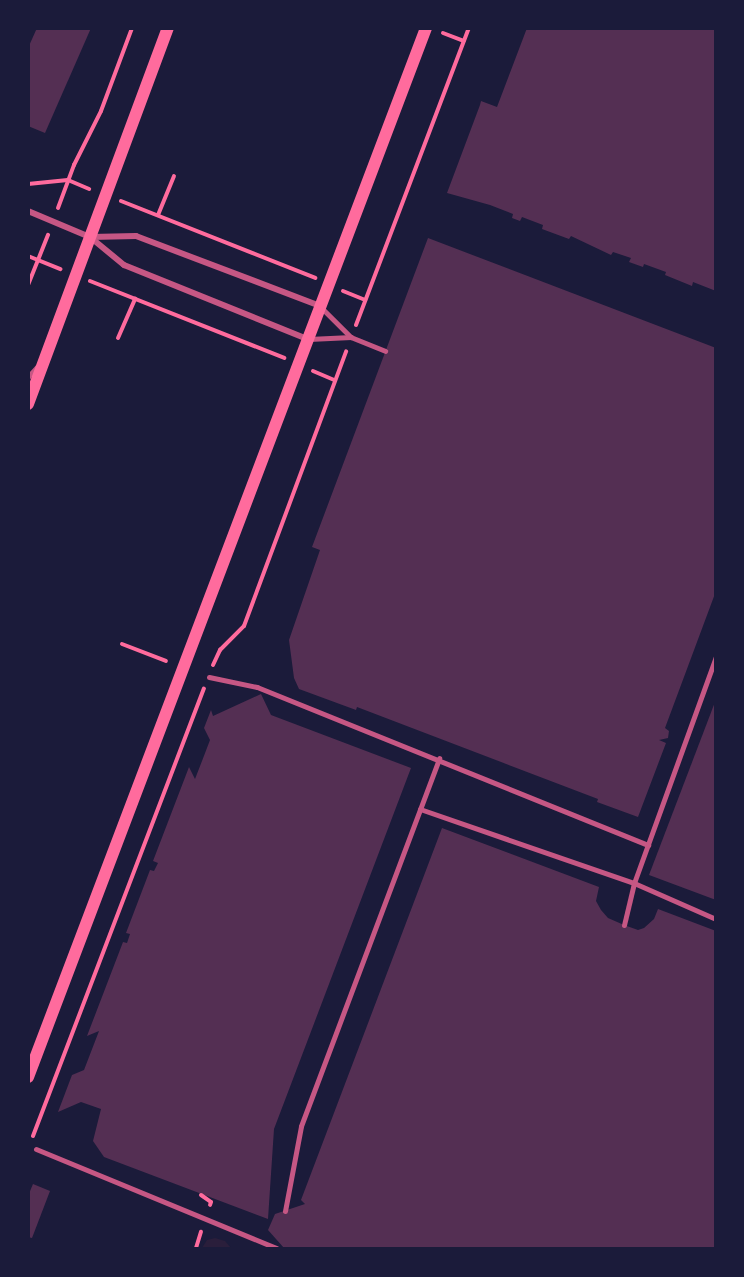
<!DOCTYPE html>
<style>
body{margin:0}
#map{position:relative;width:744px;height:1277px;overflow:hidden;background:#1b1b3a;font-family:Ubuntu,sans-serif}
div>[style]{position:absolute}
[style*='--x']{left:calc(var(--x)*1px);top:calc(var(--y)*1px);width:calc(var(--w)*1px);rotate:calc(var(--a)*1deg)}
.green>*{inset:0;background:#2a1e3b}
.building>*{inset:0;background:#542f53}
.path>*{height:4px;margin:-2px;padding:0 2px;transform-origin:2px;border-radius:2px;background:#ff6b9d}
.service>*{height:4.5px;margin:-2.25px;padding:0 2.25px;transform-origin:2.25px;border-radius:2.25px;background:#c65784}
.pedestrian>*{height:5px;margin:-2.5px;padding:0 2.5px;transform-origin:2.5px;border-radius:2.5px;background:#c65784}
.minor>*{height:6px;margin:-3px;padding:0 3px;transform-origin:3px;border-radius:3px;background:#c65784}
.secondary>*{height:12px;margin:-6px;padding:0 6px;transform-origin:6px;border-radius:6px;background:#ff6b9d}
span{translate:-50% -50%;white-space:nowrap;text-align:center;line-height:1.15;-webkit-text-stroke:5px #1b1b3a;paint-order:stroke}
.frame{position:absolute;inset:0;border:30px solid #1b1b3a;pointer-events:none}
</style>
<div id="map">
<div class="green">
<div style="clip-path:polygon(215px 1238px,225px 1241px,231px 1248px,202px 1248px,207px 1240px)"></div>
</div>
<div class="building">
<div style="clip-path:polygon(37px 28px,91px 28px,45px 133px,28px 126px,28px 48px)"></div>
<div style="clip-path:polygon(527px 28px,716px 28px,716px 291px,693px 282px,692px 286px,665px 275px,666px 272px,644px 264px,643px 267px,629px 262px,631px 258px,613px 252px,611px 255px,571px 236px,569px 239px,542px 229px,543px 225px,522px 217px,520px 221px,512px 218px,513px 214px,490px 205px,447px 193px,480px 105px,481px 101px,497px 107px)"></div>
<div style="clip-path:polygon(428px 238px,716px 348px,716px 591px,665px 728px,669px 731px,668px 738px,659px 740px,666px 743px,638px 817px,597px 802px,598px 799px,357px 707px,356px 710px,299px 689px,294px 678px,289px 640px,320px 550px,312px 547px)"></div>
<div style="clip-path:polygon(261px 694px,271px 715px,411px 768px,274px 1129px,268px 1219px,104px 1157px,93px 1141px,101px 1109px,81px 1102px,58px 1112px,72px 1075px,84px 1070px,99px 1031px,87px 1036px,123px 942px,127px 943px,130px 934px,126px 933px,150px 870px,154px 871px,158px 863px,153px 861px,189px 767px,195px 779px,202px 761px,210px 740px,204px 728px,211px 710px,213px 716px)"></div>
<div style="clip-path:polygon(715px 702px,716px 702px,716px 900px,649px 875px)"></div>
<div style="clip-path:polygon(442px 828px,599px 887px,596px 901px,601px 910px,608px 918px,624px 925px,638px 930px,644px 928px,654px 919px,658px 909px,716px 931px,716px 1248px,284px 1248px,268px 1230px,275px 1214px,305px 1204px,301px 1200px)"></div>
<div style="clip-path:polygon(33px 1184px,50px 1191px,32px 1238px,28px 1237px,28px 1196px)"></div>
</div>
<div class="path">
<div style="--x:443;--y:33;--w:22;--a:21"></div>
<div style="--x:28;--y:184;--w:40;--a:-5.7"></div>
<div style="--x:68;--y:180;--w:23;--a:23"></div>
<div style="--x:121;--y:201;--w:209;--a:21.6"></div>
<div style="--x:58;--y:208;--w:46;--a:-69.6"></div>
<div style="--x:74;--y:165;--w:60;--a:-63.4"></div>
<div style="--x:101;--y:111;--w:89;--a:-69.5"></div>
<div style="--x:158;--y:215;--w:42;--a:-67.7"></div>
<div style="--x:28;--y:256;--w:35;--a:22"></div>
<div style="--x:90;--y:281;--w:209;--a:21.6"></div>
<div style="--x:28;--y:285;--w:54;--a:-68.2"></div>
<div style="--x:343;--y:291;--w:24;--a:22"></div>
<div style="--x:356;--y:325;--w:318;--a:-69.2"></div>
<div style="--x:118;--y:338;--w:43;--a:-66.4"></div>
<div style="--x:313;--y:371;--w:23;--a:23"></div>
<div style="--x:122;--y:644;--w:47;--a:21.1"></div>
<div style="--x:213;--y:665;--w:17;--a:-65"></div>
<div style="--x:220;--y:650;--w:34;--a:-45"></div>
<div style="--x:244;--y:626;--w:293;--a:-69.6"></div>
<div style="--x:33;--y:1136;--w:479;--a:-69.1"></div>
<div style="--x:201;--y:1195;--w:12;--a:35"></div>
<div style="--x:211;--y:1202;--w:3;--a:108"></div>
<div style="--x:196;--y:1248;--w:17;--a:-73"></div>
</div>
<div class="service">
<div style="--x:322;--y:308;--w:41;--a:45"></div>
<div style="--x:351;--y:337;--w:37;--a:22"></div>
<div style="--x:309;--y:339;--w:42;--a:-2.7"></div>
<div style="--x:28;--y:377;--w:13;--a:-48"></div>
</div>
<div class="pedestrian">
<div style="--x:209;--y:677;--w:49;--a:11.8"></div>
<div style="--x:257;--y:687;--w:422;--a:22"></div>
<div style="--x:420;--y:809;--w:226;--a:19.1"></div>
<div style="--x:634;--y:883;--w:90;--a:23.7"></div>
<div style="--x:624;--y:925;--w:43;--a:-76.6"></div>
<div style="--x:634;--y:883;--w:241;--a:-70.1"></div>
<div style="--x:36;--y:1149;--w:260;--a:22.4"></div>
<div style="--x:285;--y:1211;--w:86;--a:-79.3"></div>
<div style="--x:301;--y:1126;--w:393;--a:-69.4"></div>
</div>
<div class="minor">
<div style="--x:28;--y:211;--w:67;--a:22.8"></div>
<div style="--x:90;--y:237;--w:44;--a:39.5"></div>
<div style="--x:124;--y:265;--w:197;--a:22"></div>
<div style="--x:91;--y:237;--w:45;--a:-1.3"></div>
<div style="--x:136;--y:236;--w:197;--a:20.8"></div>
</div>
<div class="secondary">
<div style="--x:28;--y:404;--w:401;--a:-69.6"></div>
<div style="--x:28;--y:1077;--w:1122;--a:-69.22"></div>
</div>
<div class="frame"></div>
</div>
